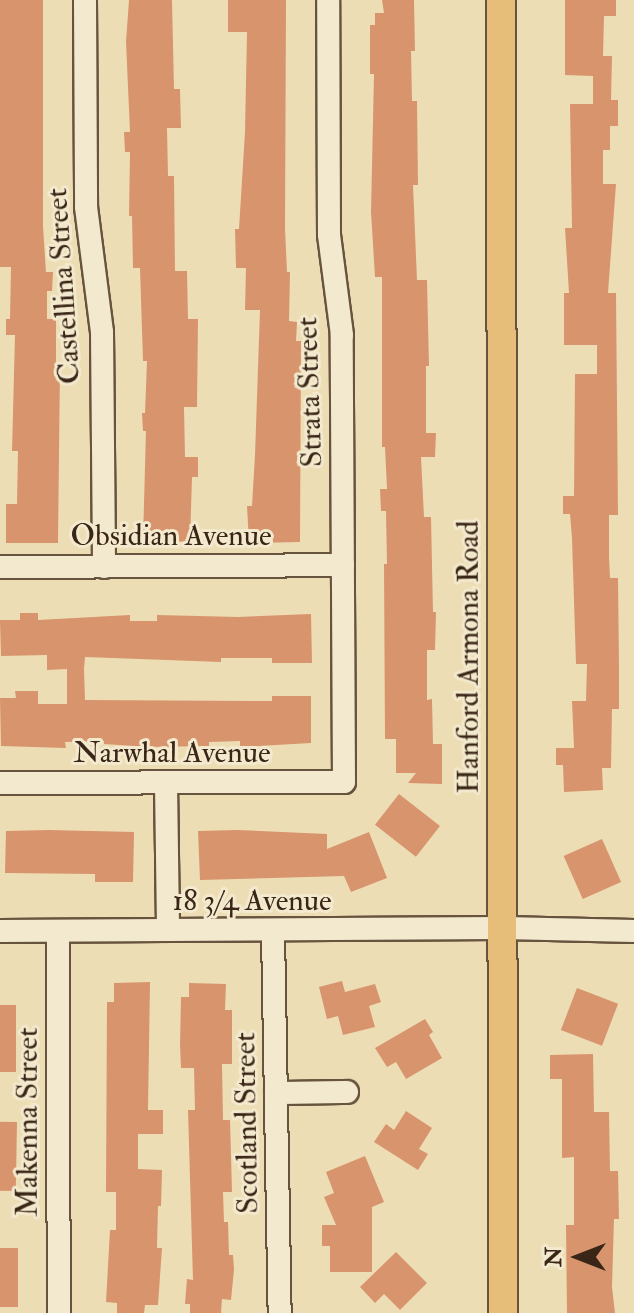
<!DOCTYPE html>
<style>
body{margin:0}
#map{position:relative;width:634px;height:1313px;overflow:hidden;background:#edddb4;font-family:"IM FELL Double Pica",serif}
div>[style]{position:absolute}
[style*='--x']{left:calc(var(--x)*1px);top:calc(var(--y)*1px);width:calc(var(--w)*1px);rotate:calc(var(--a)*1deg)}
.building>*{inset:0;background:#d8946d;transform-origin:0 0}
.roads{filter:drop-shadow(2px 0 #67543e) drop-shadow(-2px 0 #67543e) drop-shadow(0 2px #67543e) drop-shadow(0 -2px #67543e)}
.minor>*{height:22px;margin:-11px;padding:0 11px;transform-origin:11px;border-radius:11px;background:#f3e9ce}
.major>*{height:28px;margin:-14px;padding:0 14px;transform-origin:14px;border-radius:14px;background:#e6be7a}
span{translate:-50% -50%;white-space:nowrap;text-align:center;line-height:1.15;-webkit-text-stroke:6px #f3e9ce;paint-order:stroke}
.street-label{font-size:30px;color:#3a2616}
.north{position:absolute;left:538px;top:1217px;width:80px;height:80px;-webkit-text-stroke:6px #f3e9ce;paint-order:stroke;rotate:270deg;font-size:22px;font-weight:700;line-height:32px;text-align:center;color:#3a2616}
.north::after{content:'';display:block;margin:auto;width:28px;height:36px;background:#3a2616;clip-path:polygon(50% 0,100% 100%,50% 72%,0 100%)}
</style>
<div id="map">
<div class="building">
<div style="clip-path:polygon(0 0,43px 0,43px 226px,46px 272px,53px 272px,52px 291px,47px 291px,47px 319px,56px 319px,56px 366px,60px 366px,58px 543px,6px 543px,6px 504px,17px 504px,18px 451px,12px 451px,15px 335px,6px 335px,6px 319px,10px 319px,11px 267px,0 267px)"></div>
<div style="clip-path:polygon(129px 0,172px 0,174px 89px,180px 89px,181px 128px,167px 128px,168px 176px,174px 176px,175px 271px,187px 271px,188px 319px,198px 319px,197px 407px,184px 407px,185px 457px,198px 457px,198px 477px,192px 477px,190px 542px,143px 540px,146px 431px,143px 431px,142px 413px,145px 413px,147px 361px,143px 361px,140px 268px,133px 268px,132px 216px,129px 216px,130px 152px,125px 152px,124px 132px,130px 132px,126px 42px)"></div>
<div style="clip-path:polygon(228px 0,286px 0,285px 228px,287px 272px,290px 272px,289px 321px,297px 322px,296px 341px,301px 341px,300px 542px,249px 543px,247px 506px,252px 506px,255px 455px,260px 310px,245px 310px,246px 268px,236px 268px,235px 229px,239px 229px,245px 132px,247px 32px,228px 32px)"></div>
<div style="clip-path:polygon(382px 0,414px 0,415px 51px,411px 51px,412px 101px,417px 101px,418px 185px,413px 185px,417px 280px,427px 280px,429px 366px,426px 366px,426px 433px,436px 433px,435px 457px,421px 457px,424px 517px,431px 517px,433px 612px,436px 612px,435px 650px,427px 650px,427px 700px,432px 699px,433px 744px,442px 744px,442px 784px,408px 783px,416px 773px,396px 773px,396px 739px,385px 739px,384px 564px,387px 564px,386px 511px,381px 511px,380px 489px,387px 489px,385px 447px,382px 447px,382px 277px,375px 277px,371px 212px,374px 74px,370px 74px,370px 25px,375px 25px,375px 13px,384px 13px)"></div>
<div style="clip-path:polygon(565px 0,616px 0,616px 16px,604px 16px,603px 56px,612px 56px,611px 100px,618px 100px,618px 126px,610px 126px,610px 150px,603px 150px,603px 184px,616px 184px,608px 293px,616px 293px,618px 515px,609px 515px,609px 557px,610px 578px,618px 578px,619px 668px,619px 709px,612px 709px,611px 768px,602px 768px,603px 790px,564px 792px,563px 765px,556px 765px,556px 748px,574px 748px,572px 701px,586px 701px,587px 664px,576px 664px,572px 538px,570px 514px,563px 514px,563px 496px,574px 496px,575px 374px,597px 374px,597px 345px,564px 345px,564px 293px,569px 293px,565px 228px,572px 228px,570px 104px,593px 104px,593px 76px,565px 75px)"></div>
<div style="clip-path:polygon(20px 613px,38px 613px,38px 620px,130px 615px,130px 621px,157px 621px,157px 615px,238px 617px,311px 614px,312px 663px,272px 663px,272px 658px,221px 658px,221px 662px,85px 657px,84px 669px,85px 700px,272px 701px,272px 696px,311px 696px,311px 743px,240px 747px,240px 741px,209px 742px,209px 746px,149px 747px,104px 744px,104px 741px,65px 742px,66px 748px,1px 746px,0 698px,16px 698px,15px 691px,38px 691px,38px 704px,67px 704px,67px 669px,47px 670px,47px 655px,1px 656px,0 620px,20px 620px)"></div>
<div style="left:399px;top:794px;width:52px;height:39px;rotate:38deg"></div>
<div style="clip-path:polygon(49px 830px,134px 832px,133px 882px,95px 882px,95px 874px,5px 873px,6px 831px)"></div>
<div style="clip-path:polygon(237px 830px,327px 834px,327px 849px,369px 832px,387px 878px,351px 892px,344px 876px,200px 880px,198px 831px)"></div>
<div style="left:602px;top:839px;width:47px;height:42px;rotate:66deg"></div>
<div style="clip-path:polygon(342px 981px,345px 992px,375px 984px,381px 1002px,369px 1006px,375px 1027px,343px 1035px,338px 1016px,327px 1019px,319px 987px)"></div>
<div style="clip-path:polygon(150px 982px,148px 1110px,163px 1110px,163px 1134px,138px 1134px,138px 1169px,162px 1170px,161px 1206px,158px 1206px,157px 1248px,162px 1248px,158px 1305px,145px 1305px,144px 1313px,117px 1313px,117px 1303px,106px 1302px,110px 1230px,116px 1230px,116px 1192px,106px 1192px,107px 1002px,114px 1002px,114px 983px)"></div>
<div style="clip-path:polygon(189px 983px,226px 984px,225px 1010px,232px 1010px,232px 1064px,222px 1064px,223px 1120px,230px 1120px,232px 1192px,223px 1192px,224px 1222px,228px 1222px,229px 1255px,233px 1255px,234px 1270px,231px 1300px,222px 1299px,221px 1313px,190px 1313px,190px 1304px,185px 1304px,187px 1279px,193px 1280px,188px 1110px,195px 1110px,194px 1068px,181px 1068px,180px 1045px,181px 997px,189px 997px)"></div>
<div style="left:577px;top:988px;width:44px;height:45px;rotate:21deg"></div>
<div style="left:16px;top:1005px;width:67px;height:16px;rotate:90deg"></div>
<div style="clip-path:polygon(425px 1019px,433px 1032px,429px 1035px,442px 1058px,406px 1079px,396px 1062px,387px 1067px,375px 1048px)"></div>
<div style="clip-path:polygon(593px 1054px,594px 1112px,609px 1112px,610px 1171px,618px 1171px,619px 1219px,614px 1219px,612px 1287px,615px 1313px,567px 1313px,566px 1225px,574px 1225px,574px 1157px,562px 1158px,562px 1079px,550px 1079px,550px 1055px)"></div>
<div style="clip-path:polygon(406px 1111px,432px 1128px,419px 1149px,428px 1154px,418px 1170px,374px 1142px,386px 1124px,394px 1130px)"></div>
<div style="left:17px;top:1122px;width:69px;height:17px;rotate:91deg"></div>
<div style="clip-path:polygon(365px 1156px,384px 1202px,372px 1207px,372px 1272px,330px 1272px,330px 1246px,322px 1246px,322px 1225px,336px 1225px,324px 1197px,334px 1193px,326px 1172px)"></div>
<div style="left:0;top:1248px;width:18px;height:59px"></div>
<div style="clip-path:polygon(396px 1252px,427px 1283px,400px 1310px,384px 1294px,375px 1303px,360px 1287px)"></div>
</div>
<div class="roads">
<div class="minor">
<div style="--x:85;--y:0;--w:207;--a:89.7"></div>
<div style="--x:86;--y:207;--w:126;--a:82.7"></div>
<div style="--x:102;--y:332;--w:235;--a:89.5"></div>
<div style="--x:0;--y:567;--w:343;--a:-0.3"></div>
<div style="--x:0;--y:783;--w:344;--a:-0.2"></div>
<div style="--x:344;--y:782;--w:447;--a:-90.3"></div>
<div style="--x:342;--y:335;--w:101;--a:-97.4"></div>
<div style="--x:329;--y:235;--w:235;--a:-90.2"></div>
<div style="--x:166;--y:783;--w:147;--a:89.2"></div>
<div style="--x:0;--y:931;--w:504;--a:-0.34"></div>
<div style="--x:504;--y:928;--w:130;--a:1.3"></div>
<div style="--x:58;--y:931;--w:382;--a:89.9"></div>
<div style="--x:273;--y:931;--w:382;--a:89"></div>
<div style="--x:276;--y:1093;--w:71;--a:-0.8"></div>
</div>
<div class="major">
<div style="--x:501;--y:0;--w:1313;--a:89.91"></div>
</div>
</div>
<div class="street-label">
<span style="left:64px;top:286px;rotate:-94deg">Castellina Street</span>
<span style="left:310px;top:392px;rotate:-92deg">Strata Street</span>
<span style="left:171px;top:536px">Obsidian Avenue</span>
<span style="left:469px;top:657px;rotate:-90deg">Hanford Armona Road</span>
<span style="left:172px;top:753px">Narwhal Avenue</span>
<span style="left:252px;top:901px">18 3/4 Avenue</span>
<span style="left:28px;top:1122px;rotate:-90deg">Makenna Street</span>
<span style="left:247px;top:1123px;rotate:-91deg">Scotland Street</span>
</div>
<div class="north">N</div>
</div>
